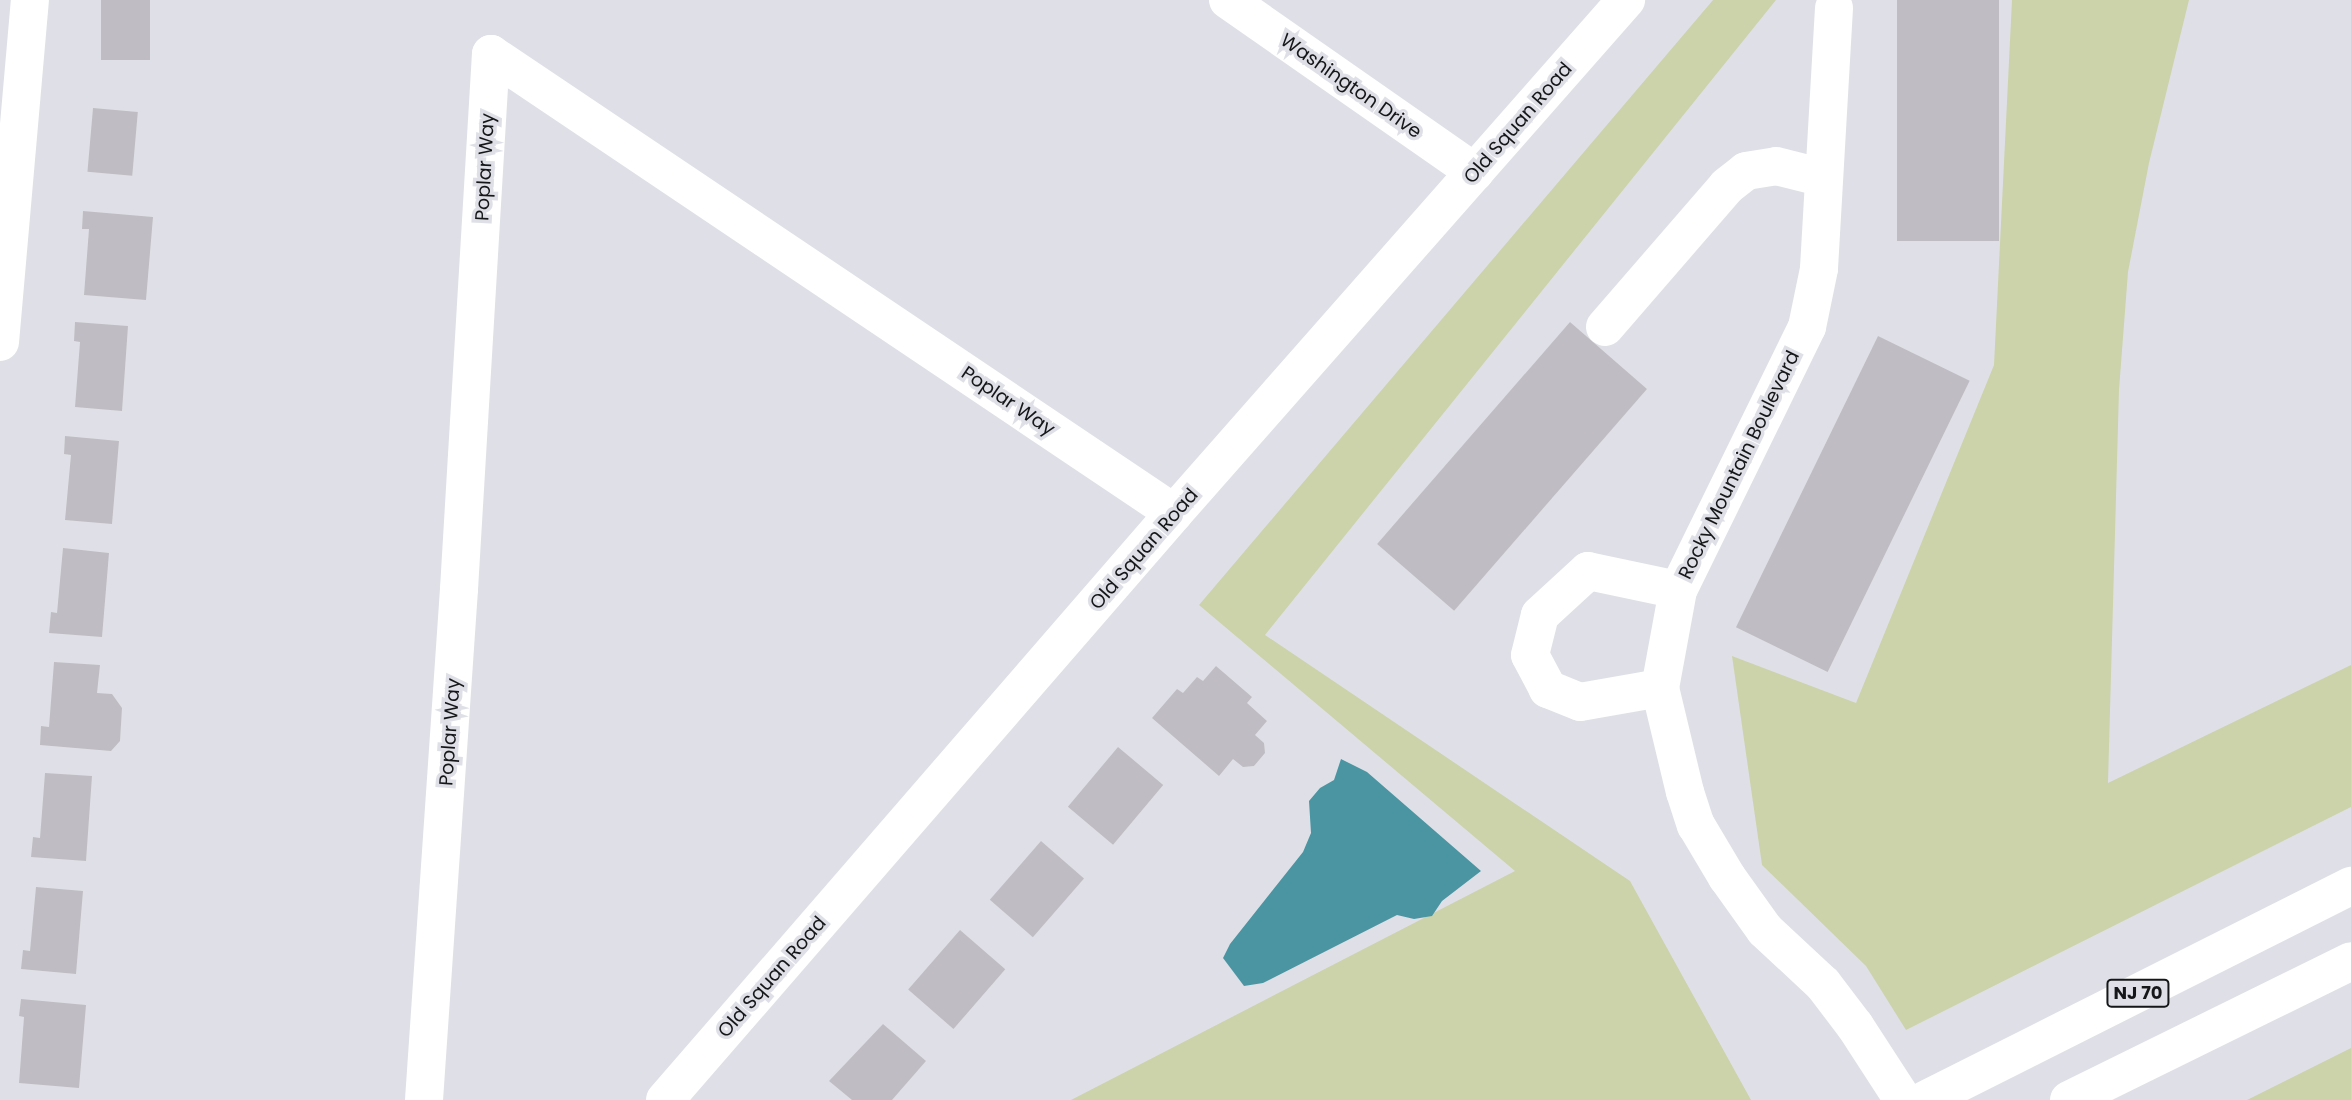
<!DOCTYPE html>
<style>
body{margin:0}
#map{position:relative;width:2351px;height:1100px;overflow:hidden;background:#dfe0e7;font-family:Poppins,sans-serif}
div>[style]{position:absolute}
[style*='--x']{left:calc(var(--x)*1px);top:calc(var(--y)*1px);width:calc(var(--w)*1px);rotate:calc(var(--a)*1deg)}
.green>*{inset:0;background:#ccd3aa}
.water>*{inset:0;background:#4b95a2}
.building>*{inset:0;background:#bfbdc3;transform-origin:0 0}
.minor>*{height:38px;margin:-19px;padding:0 19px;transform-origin:19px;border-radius:19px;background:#fff}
.tertiary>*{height:38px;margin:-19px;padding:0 19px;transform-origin:19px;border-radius:19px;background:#fff}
.trunk>*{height:38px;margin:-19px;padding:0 19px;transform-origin:19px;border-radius:19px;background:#fff}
span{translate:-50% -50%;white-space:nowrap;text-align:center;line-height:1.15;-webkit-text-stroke:7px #dfe0e7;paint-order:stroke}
.shield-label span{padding:2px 5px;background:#dfe0e7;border:2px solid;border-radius:5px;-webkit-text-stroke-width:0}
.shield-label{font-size:18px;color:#151618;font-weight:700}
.street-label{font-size:19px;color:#151618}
</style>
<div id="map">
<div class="green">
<div style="clip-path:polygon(1713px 0,1776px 0,1265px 635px,1630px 881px,1751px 1100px,1071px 1100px,1515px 871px,1199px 605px)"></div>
<div style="clip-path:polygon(2012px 0,2189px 0,2149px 163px,2128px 272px,2119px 390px,2108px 783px,2351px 665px,2351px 807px,1906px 1030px,1866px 966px,1762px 865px,1732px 656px,1856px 703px,1994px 365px)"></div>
<div style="clip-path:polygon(2351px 1048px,2351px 1100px,2247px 1100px)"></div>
</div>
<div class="water">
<div style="clip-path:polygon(1341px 759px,1367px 772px,1481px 871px,1442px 901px,1432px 916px,1414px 919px,1397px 915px,1263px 983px,1244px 986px,1223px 958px,1230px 944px,1303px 852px,1311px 833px,1309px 801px,1320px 788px,1334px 780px)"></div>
</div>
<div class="building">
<div style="left:101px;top:0;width:49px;height:60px"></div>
<div style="left:1897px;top:0;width:102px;height:241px"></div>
<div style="left:93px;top:108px;width:45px;height:64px;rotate:5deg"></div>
<div style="clip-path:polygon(83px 211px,153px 217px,146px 300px,84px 295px,89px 229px,82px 229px)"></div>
<div style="clip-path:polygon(75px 322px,128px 326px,122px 411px,75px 407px,80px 342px,74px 341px)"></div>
<div style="left:1570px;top:322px;width:102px;height:294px;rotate:41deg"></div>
<div style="left:1878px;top:336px;width:102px;height:324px;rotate:26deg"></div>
<div style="clip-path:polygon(65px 436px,119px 441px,112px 524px,65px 520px,71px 455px,64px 454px)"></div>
<div style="clip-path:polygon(63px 548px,109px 553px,102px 637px,49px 633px,51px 612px,57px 613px)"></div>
<div style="clip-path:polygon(54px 662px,100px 665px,97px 693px,112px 694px,122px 708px,120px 741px,111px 751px,40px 745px,41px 726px,49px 727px)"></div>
<div style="clip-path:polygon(1216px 666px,1252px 697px,1247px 703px,1267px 721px,1255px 735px,1264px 743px,1265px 753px,1254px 766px,1243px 767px,1233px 759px,1219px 776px,1152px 718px,1177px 689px,1183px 693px,1197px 677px,1203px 681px)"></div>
<div style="left:1118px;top:747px;width:59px;height:78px;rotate:40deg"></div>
<div style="clip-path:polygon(45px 773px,92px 776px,86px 861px,31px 857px,33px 837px,40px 838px)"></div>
<div style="left:1041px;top:841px;width:57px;height:78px;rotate:41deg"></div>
<div style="clip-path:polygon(36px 887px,83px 891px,76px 974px,21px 969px,23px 950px,30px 951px)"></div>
<div style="left:960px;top:930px;width:60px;height:79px;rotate:41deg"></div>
<div style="clip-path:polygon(21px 999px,86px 1005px,79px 1088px,19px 1083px,24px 1017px,19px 1016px)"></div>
<div style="clip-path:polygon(883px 1024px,926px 1061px,892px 1100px,852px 1100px,829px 1081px)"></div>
</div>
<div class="minor">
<div style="--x:1228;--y:0;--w:301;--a:34.9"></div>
<div style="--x:1834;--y:8;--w:261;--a:93.3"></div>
<div style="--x:1819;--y:269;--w:59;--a:101.7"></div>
<div style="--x:1807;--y:327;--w:293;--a:116.1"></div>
<div style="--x:1678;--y:590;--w:100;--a:100.4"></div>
<div style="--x:1660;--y:688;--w:107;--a:76.5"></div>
<div style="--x:1685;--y:792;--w:35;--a:72"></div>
<div style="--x:1696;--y:825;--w:61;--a:59.2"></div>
<div style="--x:1727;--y:877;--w:65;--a:54.4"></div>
<div style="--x:1765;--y:930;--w:79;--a:43"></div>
<div style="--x:1823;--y:984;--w:53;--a:52.7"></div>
<div style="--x:1855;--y:1026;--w:88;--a:57"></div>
<div style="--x:1605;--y:327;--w:186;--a:-49.1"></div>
<div style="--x:1727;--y:186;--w:24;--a:-38"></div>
<div style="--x:1746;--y:171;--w:30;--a:-9"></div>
<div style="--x:1776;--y:166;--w:49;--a:14"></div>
<div style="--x:1660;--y:688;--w:81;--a:170.1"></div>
<div style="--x:1580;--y:702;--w:35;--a:-158"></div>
<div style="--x:1548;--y:689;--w:38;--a:-118"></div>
<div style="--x:1530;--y:655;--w:41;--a:-76"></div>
<div style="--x:1540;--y:615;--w:65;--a:-42.5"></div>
<div style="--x:1588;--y:571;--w:92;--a:11.9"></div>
<div style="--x:424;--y:1100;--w:512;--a:-86.08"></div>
<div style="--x:459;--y:589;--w:536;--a:-86.58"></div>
<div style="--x:491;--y:54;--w:823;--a:33.9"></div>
</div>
<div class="tertiary">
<div style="--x:0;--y:342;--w:343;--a:-85"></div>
<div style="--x:665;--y:1100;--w:777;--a:-49.07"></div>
<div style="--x:1174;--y:513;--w:684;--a:-48.62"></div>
</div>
<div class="trunk">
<div style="--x:1925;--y:1100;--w:477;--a:-26.7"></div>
<div style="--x:2069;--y:1100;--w:314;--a:-26.2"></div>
</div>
<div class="shield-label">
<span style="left:2138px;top:993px">NJ 70</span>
</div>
<div class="street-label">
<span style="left:1351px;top:86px;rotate:35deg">Washington Drive</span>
<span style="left:1518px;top:123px;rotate:-49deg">Old Squan Road</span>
<span style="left:485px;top:167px;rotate:-87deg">Poplar Way</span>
<span style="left:1008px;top:401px;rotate:34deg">Poplar Way</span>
<span style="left:1739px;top:465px;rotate:-64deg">Rocky Mountain Boulevard</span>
<span style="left:1144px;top:549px;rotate:-49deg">Old Squan Road</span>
<span style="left:450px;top:732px;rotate:-86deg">Poplar Way</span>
<span style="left:772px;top:977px;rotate:-49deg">Old Squan Road</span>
</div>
</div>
